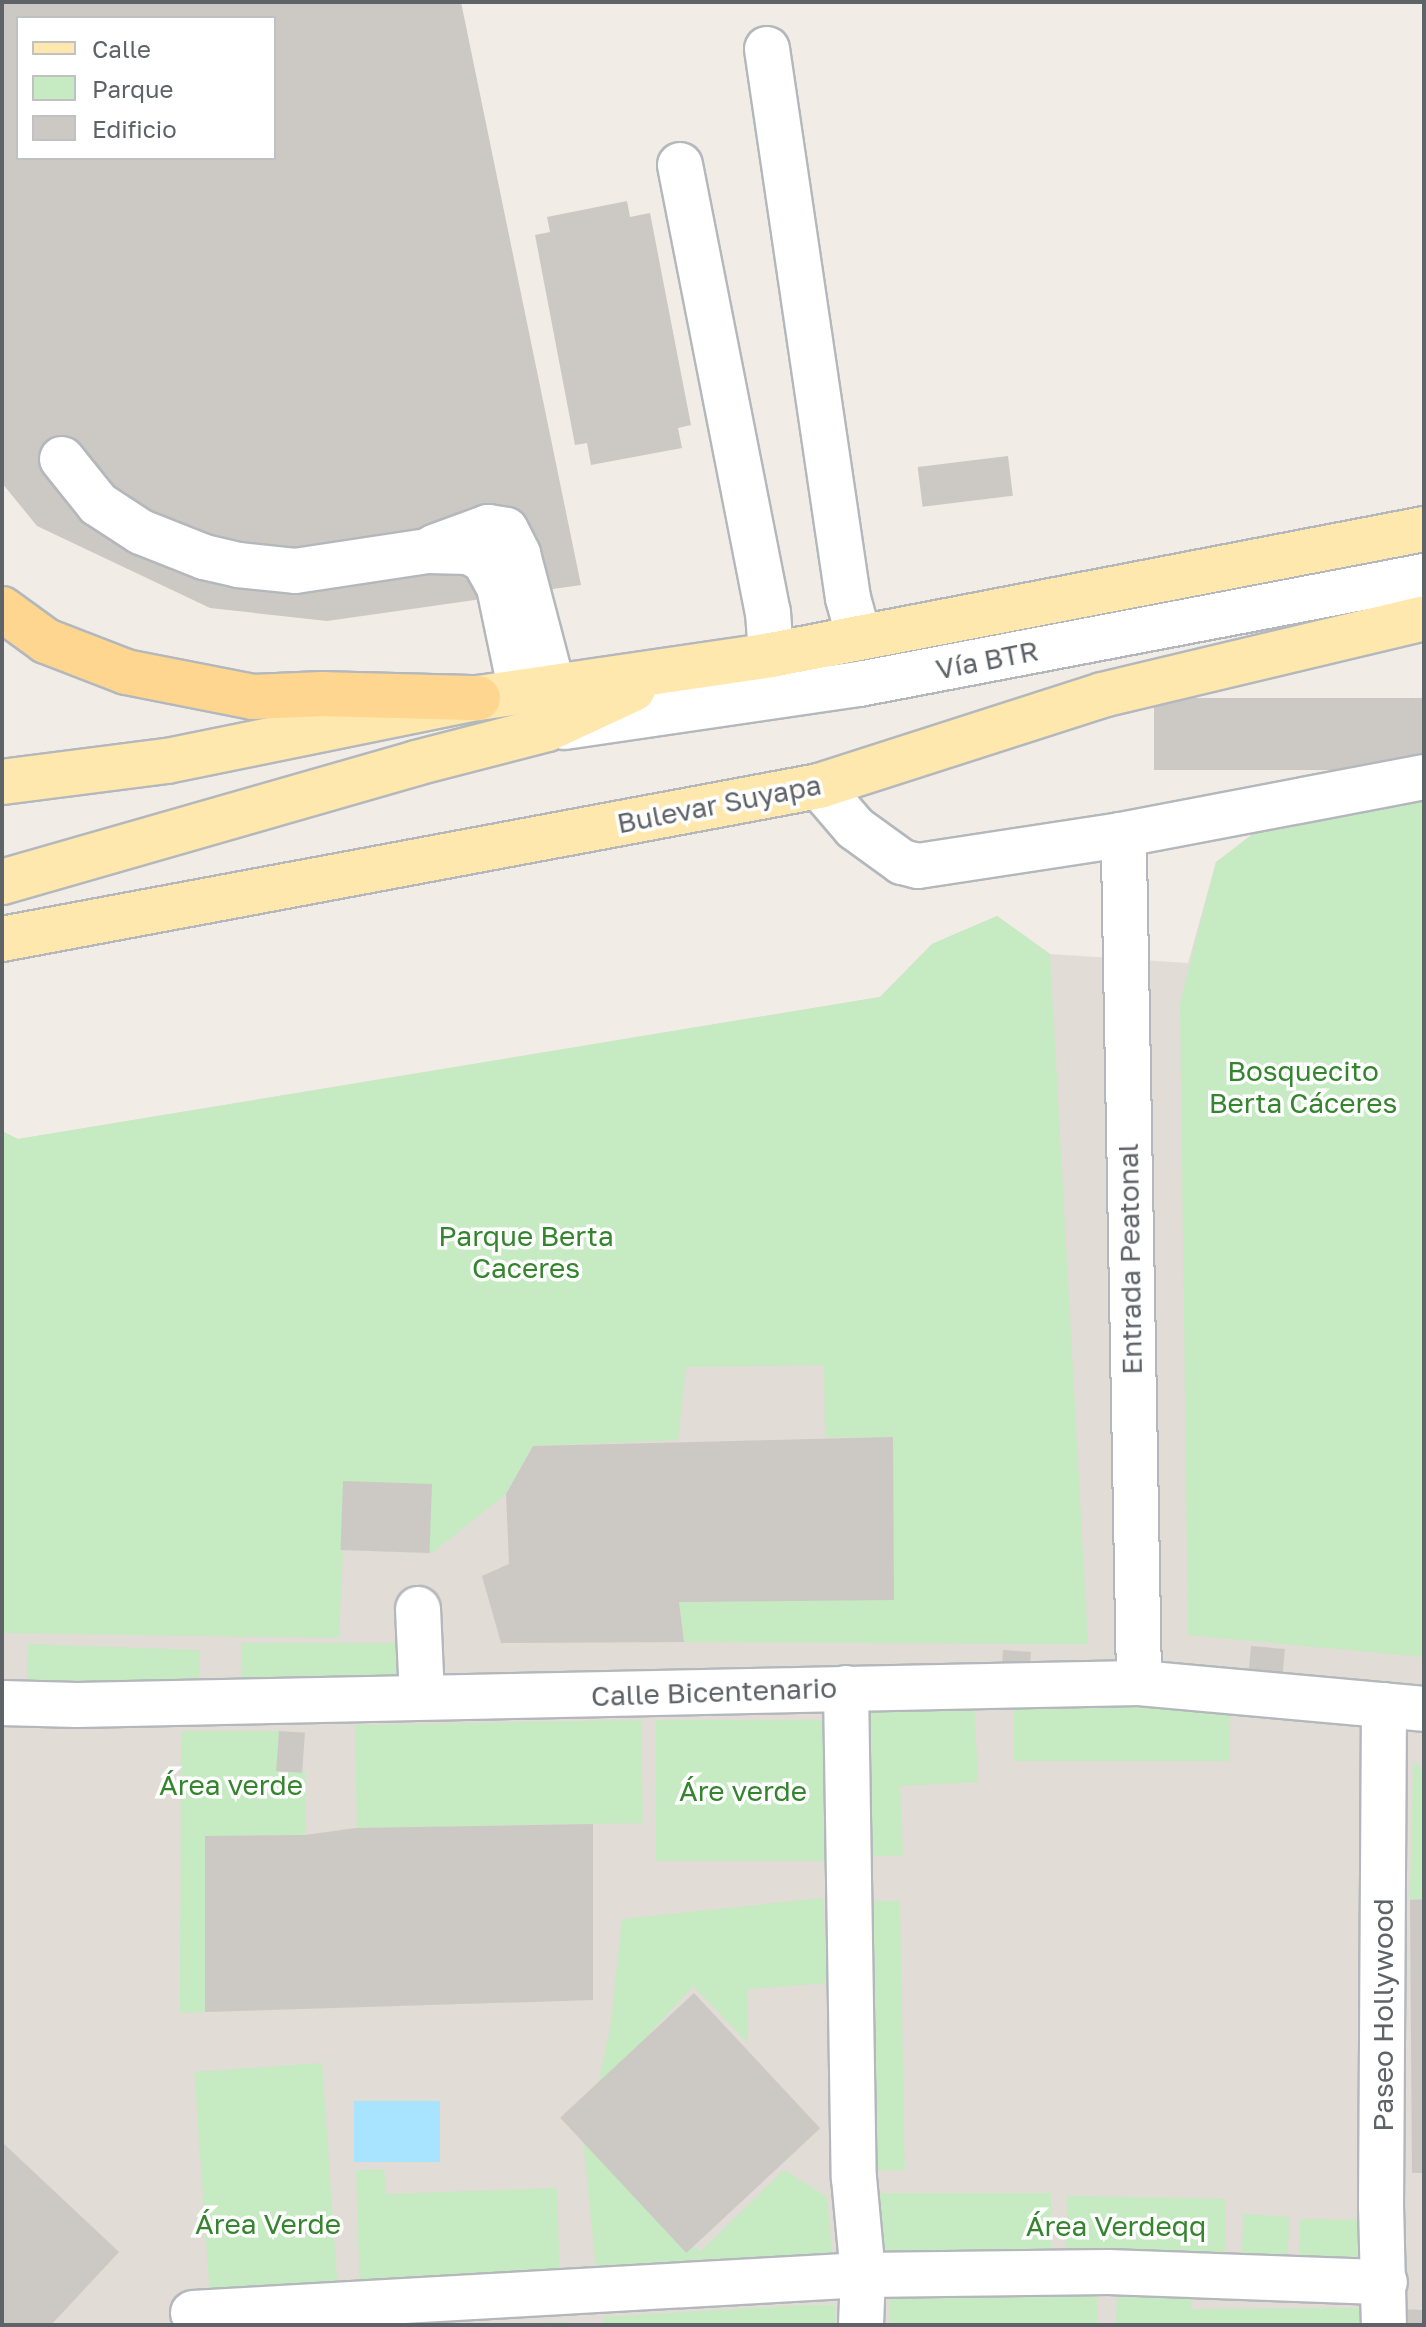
<!DOCTYPE html>
<meta charset="utf-8">
<style>
body{margin:0}
#map{position:relative;width:1426px;height:2327px;overflow:hidden;background:#f1ede6;font-family:"Golos Text",sans-serif}
div>[style]{position:absolute}
[style*='--x']{left:calc(var(--x)*1px);top:calc(var(--y)*1px);width:calc(var(--w)*1px);rotate:calc(var(--a)*1deg)}
.education>*{inset:0;background:#e1dcd5}
.green>*{inset:0;background:#c6eac2;transform-origin:0 0}
.water>*{inset:0;background:#a8e3ff;transform-origin:0 0}
.building>*{inset:0;background:#ccc8c3;transform-origin:0 0}
.roads{filter:drop-shadow(2px 0 #b4b8bc) drop-shadow(-2px 0 #b4b8bc) drop-shadow(0 2px #b4b8bc) drop-shadow(0 -2px #b4b8bc)}
.minor>*{height:44px;margin:-22px;padding:0 22px;transform-origin:22px;border-radius:22px;background:#fff}
.major>*{height:44px;margin:-22px;padding:0 22px;transform-origin:22px;border-radius:22px;background:#ffe8ad}
.highway>*{height:44px;margin:-22px;padding:0 22px;transform-origin:22px;border-radius:22px;background:#ffd68f}
span{translate:-50% -50%;white-space:nowrap;text-align:center;line-height:1.15;-webkit-text-stroke:7px #fff;paint-order:stroke}
.street-label{font-size:28px;color:#5e6368}
.park-label{font-size:28px;color:#35852f}
.frame{position:absolute;inset:0;border:4px solid #5e6368;pointer-events:none}
.legend{position:absolute;left:16px;top:16px;width:260px;height:144px;box-sizing:border-box;background:#fff;border:2px solid #bfc1c3;margin:0;padding:10px 14px;list-style:none;font-size:24px;color:#5e6368}
.legend li{display:flex;align-items:center;gap:16px;height:40px}
.legend b{width:40px;border:2px solid #bfc1c3}
</style>
<div id="map">
<div class="education">
<div style="clip-path:polygon(1424px 792px,1424px 2325px,2px 2325px,2px 1131px,18px 1139px,880px 997px,932px 944px,997px 916px,1050px 954px,1188px 963px,1216px 862px)"></div>
</div>
<div class="green">
<div style="clip-path:polygon(1424px 794px,1424px 1657px,1188px 1635px,1180px 1003px,1216px 862px,1263px 826px)"></div>
<div style="clip-path:polygon(997px 916px,1050px 954px,1088px 1644px,684px 1642px,679px 1602px,894px 1599px,893px 1438px,825px 1437px,824px 1365px,686px 1367px,678px 1440px,533px 1446px,506px 1494px,432px 1553px,343px 1550px,339px 1638px,2px 1633px,2px 1131px,18px 1139px,880px 997px,932px 944px)"></div>
<div style="left:241px;top:1643px;width:167px;height:34px"></div>
<div style="left:28px;top:1644px;width:172px;height:38px;rotate:2deg"></div>
<div style="clip-path:polygon(974px 1699px,978px 1782px,900px 1786px,903px 1855px,868px 1857px,860px 1704px)"></div>
<div style="left:1014px;top:1700px;width:216px;height:61px"></div>
<div style="left:641px;top:1720px;width:103px;height:286px;rotate:89deg"></div>
<div style="left:830px;top:1720px;width:141px;height:174px;rotate:90deg"></div>
<div style="clip-path:polygon(181px 1731px,279px 1731px,279px 1770px,305px 1771px,305px 1835px,205px 1836px,205px 2012px,180px 2013px)"></div>
<div style="clip-path:polygon(1413px 1760px,1424px 1772px,1424px 1899px,1410px 1900px)"></div>
<div style="clip-path:polygon(823px 1898px,827px 1983px,747px 1989px,748px 2043px,693px 1986px,596px 2092px,610px 2030px,622px 1919px)"></div>
<div style="left:900px;top:1901px;width:269px;height:34px;rotate:89deg"></div>
<div style="left:322px;top:2063px;width:237px;height:128px;rotate:86deg"></div>
<div style="clip-path:polygon(583px 2139px,700px 2252px,784px 2170px,827px 2197px,833px 2267px,597px 2278px)"></div>
<div style="clip-path:polygon(384px 2169px,386px 2194px,557px 2188px,560px 2285px,360px 2292px,356px 2170px)"></div>
<div style="left:872px;top:2193px;width:179px;height:58px"></div>
<div style="left:1067px;top:2196px;width:159px;height:57px;rotate:1deg"></div>
<div style="left:1244px;top:2214px;width:46px;height:44px;rotate:4deg"></div>
<div style="left:1300px;top:2219px;width:69px;height:43px;rotate:1deg"></div>
<div style="clip-path:polygon(1192px 2285px,1192px 2309px,1361px 2308px,1361px 2325px,1116px 2325px,1117px 2286px)"></div>
<div style="left:1097px;top:2287px;width:38px;height:208px;rotate:90deg"></div>
<div style="clip-path:polygon(808px 2305px,835px 2305px,835px 2325px,604px 2325px,603px 2317px)"></div>
<div style="clip-path:polygon(567px 2322px,567px 2325px,419px 2325px)"></div>
</div>
<div class="water">
<div style="left:440px;top:2101px;width:61px;height:86px;rotate:90deg"></div>
</div>
<div class="building">
<div style="clip-path:polygon(evenodd,2px 2px,461px 2px,581px 585px,327px 621px,210px 608px,37px 526px,2px 483px,2px 2px,18px 18px,274px 18px,274px 158px,18px 158px,18px 18px)"></div>
<div style="clip-path:polygon(627px 201px,630px 217px,650px 213px,691px 425px,678px 428px,682px 448px,591px 465px,587px 443px,575px 445px,535px 235px,550px 232px,547px 217px)"></div>
<div style="left:1008px;top:456px;width:40px;height:91px;rotate:83deg"></div>
<div style="left:1424px;top:698px;width:72px;height:270px;rotate:90deg"></div>
<div style="clip-path:polygon(893px 1437px,894px 1600px,679px 1602px,684px 1642px,501px 1643px,482px 1576px,509px 1564px,506px 1494px,533px 1446px)"></div>
<div style="left:343px;top:1481px;width:89px;height:69px;rotate:2deg"></div>
<div style="left:1251px;top:1646px;width:34px;height:25px;rotate:5deg"></div>
<div style="left:1003px;top:1650px;width:28px;height:20px;rotate:4deg"></div>
<div style="left:279px;top:1731px;width:26px;height:40px;rotate:4deg"></div>
<div style="clip-path:polygon(593px 1824px,593px 2000px,205px 2012px,205px 1836px,305px 1835px,356px 1828px)"></div>
<div style="clip-path:polygon(1424px 1899px,1424px 2173px,1412px 2173px,1410px 1900px)"></div>
<div style="left:694px;top:1993px;width:185px;height:183px;rotate:47deg"></div>
<div style="clip-path:polygon(2px 2142px,119px 2252px,51px 2325px,2px 2325px)"></div>
<div style="left:1396px;top:2309px;width:28px;height:16px;rotate:2deg"></div>
</div>
<div class="roads">
<div class="minor">
<div style="--x:767;--y:49;--w:555;--a:81.61"></div>
<div style="--x:848;--y:598;--w:41;--a:74.6"></div>
<div style="--x:680;--y:165;--w:456;--a:78.9"></div>
<div style="--x:768;--y:612;--w:43;--a:86"></div>
<div style="--x:62;--y:459;--w:58;--a:51.3"></div>
<div style="--x:98;--y:504;--w:51;--a:33.1"></div>
<div style="--x:141;--y:532;--w:68;--a:21.6"></div>
<div style="--x:204;--y:557;--w:35;--a:13"></div>
<div style="--x:238;--y:565;--w:57;--a:6"></div>
<div style="--x:295;--y:571;--w:134;--a:-8.6"></div>
<div style="--x:428;--y:551;--w:41;--a:1.4"></div>
<div style="--x:469;--y:552;--w:17;--a:28"></div>
<div style="--x:484;--y:560;--w:31;--a:61"></div>
<div style="--x:499;--y:587;--w:107;--a:78.2"></div>
<div style="--x:434;--y:547;--w:58;--a:-20.3"></div>
<div style="--x:488;--y:527;--w:18;--a:9"></div>
<div style="--x:506;--y:530;--w:27;--a:63"></div>
<div style="--x:518;--y:554;--w:138;--a:75.3"></div>
<div style="--x:564;--y:727;--w:298;--a:-8.3"></div>
<div style="--x:859;--y:684;--w:575;--a:-10.82"></div>
<div style="--x:819;--y:786;--w:55;--a:49.4"></div>
<div style="--x:855;--y:828;--w:58;--a:35.9"></div>
<div style="--x:902;--y:862;--w:16;--a:14"></div>
<div style="--x:918;--y:866;--w:204;--a:-8.7"></div>
<div style="--x:1120;--y:835;--w:309;--a:-10.8"></div>
<div style="--x:1120;--y:835;--w:18;--a:77"></div>
<div style="--x:1124;--y:853;--w:830;--a:88.96"></div>
<div style="--x:418;--y:1609;--w:88;--a:87.4"></div>
<div style="--x:846;--y:1688;--w:490;--a:89.1"></div>
<div style="--x:854;--y:2178;--w:97;--a:84.7"></div>
<div style="--x:863;--y:2275;--w:50;--a:92.3"></div>
<div style="--x:2;--y:1703;--w:75;--a:1.5"></div>
<div style="--x:77;--y:1705;--w:1062;--a:-1.19"></div>
<div style="--x:1139;--y:1683;--w:286;--a:5.2"></div>
<div style="--x:1384;--y:1705;--w:500;--a:90.34"></div>
<div style="--x:1381;--y:2205;--w:120;--a:88.6"></div>
<div style="--x:193;--y:2313;--w:671;--a:-3.25"></div>
<div style="--x:863;--y:2275;--w:245;--a:-0.7"></div>
<div style="--x:1108;--y:2272;--w:277;--a:2.1"></div>
</div>
<div class="major">
<div style="--x:2;--y:782;--w:166;--a:-7.3"></div>
<div style="--x:167;--y:761;--w:317;--a:-11.5"></div>
<div style="--x:478;--y:698;--w:296;--a:-8.3"></div>
<div style="--x:771;--y:655;--w:665;--a:-10.92"></div>
<div style="--x:2;--y:882;--w:431;--a:-16"></div>
<div style="--x:416;--y:763;--w:135;--a:-14.5"></div>
<div style="--x:547;--y:729;--w:95;--a:-24.9"></div>
<div style="--x:2;--y:939;--w:831;--a:-10.61"></div>
<div style="--x:819;--y:786;--w:297;--a:-17.8"></div>
<div style="--x:1102;--y:695;--w:331;--a:-13.4"></div>
</div>
<div class="highway">
<div style="--x:2;--y:609;--w:54;--a:36"></div>
<div style="--x:46;--y:641;--w:86;--a:21.2"></div>
<div style="--x:126;--y:672;--w:129;--a:11.1"></div>
<div style="--x:253;--y:697;--w:69;--a:-2.5"></div>
<div style="--x:322;--y:694;--w:156;--a:1.5"></div>
</div>
</div>
<div class="street-label">
<span style="left:987px;top:660px;rotate:-11deg">Vía BTR</span>
<span style="left:719px;top:804px;rotate:-11deg">Bulevar Suyapa</span>
<span style="left:1130px;top:1259px;rotate:-91deg">Entrada Peatonal</span>
<span style="left:714px;top:1692px;rotate:-2deg">Calle Bicentenario</span>
<span style="left:1383px;top:2015px;rotate:-90deg">Paseo Hollywood</span>
</div>
<div class="park-label">
<span style="left:1303px;top:1087px">Bosquecito<br>Berta Cáceres</span>
<span style="left:526px;top:1252px">Parque Berta<br>Caceres</span>
<span style="left:231px;top:1785px">Área verde</span>
<span style="left:743px;top:1791px">Áre verde</span>
<span style="left:268px;top:2224px">Área Verde</span>
<span style="left:1116px;top:2226px">Área Verdeqq</span>
</div>
<div class="frame"></div>
<ul class="legend">
<li><b style="height:10px;background:#ffe8ad"></b>Calle</li>
<li><b style="height:22px;background:#c6eac2"></b>Parque</li>
<li><b style="height:22px;background:#ccc8c3"></b>Edificio</li>
</ul>
</div>
